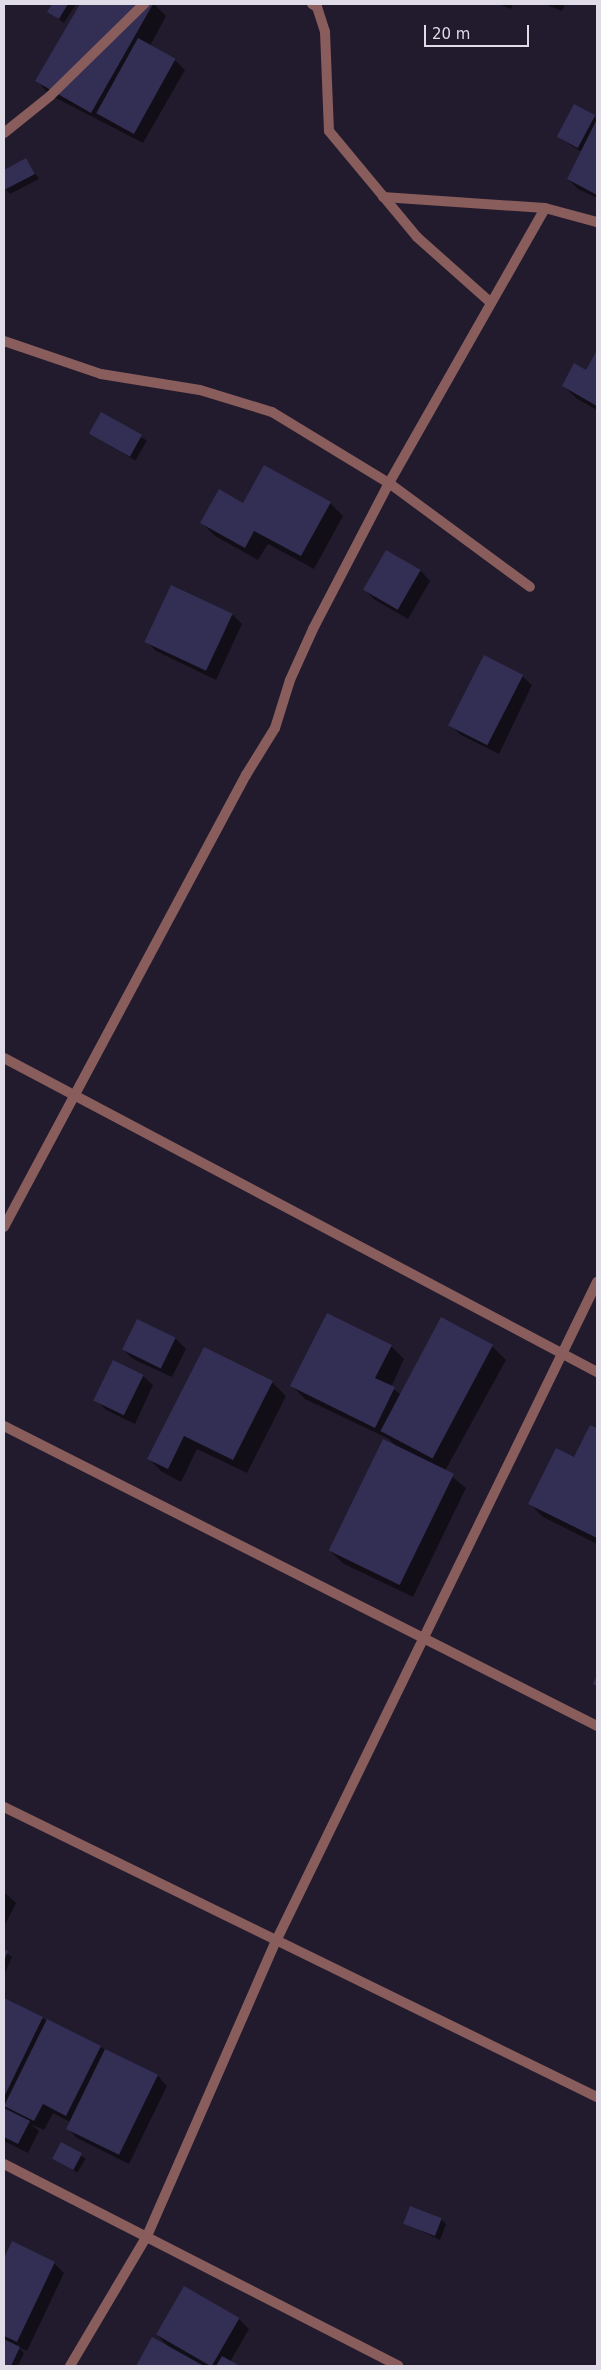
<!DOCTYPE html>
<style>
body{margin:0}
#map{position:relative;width:601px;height:2370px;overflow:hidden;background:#221b2d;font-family:"DejaVu Sans",sans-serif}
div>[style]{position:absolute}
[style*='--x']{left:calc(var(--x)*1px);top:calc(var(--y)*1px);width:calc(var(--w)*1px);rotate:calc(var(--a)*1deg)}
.shadow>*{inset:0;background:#0007;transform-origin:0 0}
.building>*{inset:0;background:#322e54;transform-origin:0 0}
.minor>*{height:10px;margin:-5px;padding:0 5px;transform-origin:5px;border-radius:5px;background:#885d5c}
span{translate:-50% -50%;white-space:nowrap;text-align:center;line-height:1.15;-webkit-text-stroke:4px #221b2d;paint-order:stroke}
.frame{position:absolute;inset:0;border:5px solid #dfdbe7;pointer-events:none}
.scale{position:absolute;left:424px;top:25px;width:105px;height:22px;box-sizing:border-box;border:2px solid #dfdbe7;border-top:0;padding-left:6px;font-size:15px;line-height:18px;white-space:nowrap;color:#dfdbe7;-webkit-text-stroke:4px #221b2d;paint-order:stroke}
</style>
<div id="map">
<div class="shadow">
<div style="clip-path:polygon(54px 4px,76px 4px,64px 23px,49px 12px)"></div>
<div style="clip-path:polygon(81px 4px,154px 4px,166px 16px,150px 46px,175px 60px,185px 70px,143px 143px,50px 95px,37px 81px)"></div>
<div style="clip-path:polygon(498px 4px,513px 4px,511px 9px)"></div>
<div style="clip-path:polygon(544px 4px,565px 4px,562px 11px)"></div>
<div style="clip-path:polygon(594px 116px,597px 120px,597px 198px,578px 189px,568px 179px,582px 152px,556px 136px)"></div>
<div style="clip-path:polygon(26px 160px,39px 179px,10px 194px,4px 187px,4px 171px)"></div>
<div style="clip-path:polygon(597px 353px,597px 410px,577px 399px,563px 385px,587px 372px)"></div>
<div style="left:101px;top:414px;width:53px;height:23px;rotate:30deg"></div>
<div style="clip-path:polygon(330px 503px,343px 516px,314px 569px,268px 544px,258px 560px,215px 536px,202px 523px,244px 504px)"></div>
<div style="clip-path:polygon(387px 552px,421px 571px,430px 581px,408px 619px,375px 600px,365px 590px)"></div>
<div style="clip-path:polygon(233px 615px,242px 624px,216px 680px,156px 651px,146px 641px)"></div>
<div style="clip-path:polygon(522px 676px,532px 685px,499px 754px,461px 735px,451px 726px)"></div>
<div style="clip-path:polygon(137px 1321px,176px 1339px,186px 1349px,172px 1377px,133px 1359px,124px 1350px)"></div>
<div style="clip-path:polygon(391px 1346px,404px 1359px,391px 1387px,400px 1394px,492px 1346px,506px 1360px,445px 1471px,466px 1488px,413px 1597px,344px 1564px,330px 1551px,397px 1447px,389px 1439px,305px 1399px,292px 1386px)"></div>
<div style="clip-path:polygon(204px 1349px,272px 1382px,286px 1396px,247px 1473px,197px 1449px,181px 1482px,162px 1472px,149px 1459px)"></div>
<div style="clip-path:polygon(143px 1376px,153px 1385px,135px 1424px,106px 1410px,96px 1400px)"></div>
<div style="clip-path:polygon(591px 1426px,597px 1429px,597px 1544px,543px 1517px,529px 1503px,574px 1458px)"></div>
<div style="clip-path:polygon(4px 1892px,16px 1903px,4px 1927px)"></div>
<div style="clip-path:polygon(4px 1951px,12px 1957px,4px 1975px)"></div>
<div style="clip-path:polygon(4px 1999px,158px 2076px,167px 2086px,129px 2164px,77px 2138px,67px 2128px,70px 2122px,53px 2113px,44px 2130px,31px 2124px,39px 2131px,28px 2153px,4px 2141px)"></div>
<div style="left:62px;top:2144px;width:28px;height:16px;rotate:32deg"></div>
<div style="clip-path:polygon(441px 2219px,446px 2224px,440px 2240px,406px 2224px)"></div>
<div style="clip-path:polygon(12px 2243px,54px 2263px,64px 2273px,27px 2351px,18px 2347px,24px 2353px,18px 2366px,4px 2366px,4px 2261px)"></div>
<div style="clip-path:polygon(185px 2288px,239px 2319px,249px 2329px,230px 2362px,238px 2366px,137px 2366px,153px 2339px,169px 2347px,157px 2335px)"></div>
</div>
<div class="building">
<div style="clip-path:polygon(52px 4px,68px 4px,59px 19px,47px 12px)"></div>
<div style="clip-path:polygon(80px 4px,153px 4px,91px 113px,35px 81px)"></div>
<div style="left:138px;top:38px;width:43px;height:86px;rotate:29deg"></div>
<div style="left:574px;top:104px;width:24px;height:37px;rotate:28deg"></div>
<div style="clip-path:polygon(597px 119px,597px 195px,567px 179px)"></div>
<div style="clip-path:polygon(26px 158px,35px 174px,4px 190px,4px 170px)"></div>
<div style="clip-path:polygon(597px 350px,597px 406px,562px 386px,574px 363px,586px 370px)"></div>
<div style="left:101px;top:412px;width:47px;height:25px;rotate:29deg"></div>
<div style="clip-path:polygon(264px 465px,331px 502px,301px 556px,254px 531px,245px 548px,200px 523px,219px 489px,243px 503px)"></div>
<div style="left:386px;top:550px;width:40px;height:46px;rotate:30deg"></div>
<div style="left:171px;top:585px;width:68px;height:63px;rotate:25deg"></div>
<div style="left:484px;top:655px;width:44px;height:79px;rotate:27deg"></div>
<div style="clip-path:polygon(327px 1313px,392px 1345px,375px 1378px,395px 1387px,375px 1428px,290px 1386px)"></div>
<div style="left:441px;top:1317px;width:59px;height:129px;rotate:28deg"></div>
<div style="left:137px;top:1319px;width:43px;height:34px;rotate:26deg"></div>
<div style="clip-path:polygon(204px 1347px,273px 1381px,233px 1460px,184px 1436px,168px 1469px,147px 1459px)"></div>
<div style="left:113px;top:1360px;width:34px;height:45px;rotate:26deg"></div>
<div style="clip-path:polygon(590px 1425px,597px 1428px,597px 1538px,528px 1504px,556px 1448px,574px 1457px)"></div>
<div style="left:383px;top:1439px;width:79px;height:124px;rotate:26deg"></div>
<div style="clip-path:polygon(597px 1675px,597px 1686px,593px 1684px)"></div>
<div style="clip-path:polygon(4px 1949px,8px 1951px,4px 1961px)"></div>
<div style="clip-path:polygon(4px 1998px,43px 2017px,4px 2097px)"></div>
<div style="clip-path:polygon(47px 2019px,101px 2046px,66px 2116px,43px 2104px,34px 2121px,4px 2106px)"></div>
<div style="left:105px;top:2049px;width:59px;height:89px;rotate:26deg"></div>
<div style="clip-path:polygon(4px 2108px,30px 2121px,18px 2144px,4px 2137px)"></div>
<div style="left:61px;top:2142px;width:24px;height:19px;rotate:28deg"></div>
<div style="left:410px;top:2206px;width:34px;height:19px;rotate:21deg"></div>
<div style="clip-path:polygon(12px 2241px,55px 2262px,17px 2342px,4px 2336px,4px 2258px)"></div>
<div style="left:184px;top:2286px;width:64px;height:56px;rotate:30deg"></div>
<div style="clip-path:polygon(152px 2337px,204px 2366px,136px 2366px)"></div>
<div style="clip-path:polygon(4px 2339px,20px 2347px,11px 2366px,4px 2366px)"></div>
<div style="clip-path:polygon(222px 2356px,240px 2366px,216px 2366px)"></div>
</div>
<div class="minor">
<div style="--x:312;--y:4;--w:6;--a:31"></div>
<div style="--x:317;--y:7;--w:26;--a:72"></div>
<div style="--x:325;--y:32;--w:99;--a:87.7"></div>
<div style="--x:329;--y:131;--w:138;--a:50.3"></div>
<div style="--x:417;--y:237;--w:99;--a:41.7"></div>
<div style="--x:4;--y:133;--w:59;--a:-38.8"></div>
<div style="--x:50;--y:96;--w:132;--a:-44.4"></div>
<div style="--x:383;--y:197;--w:162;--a:3.9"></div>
<div style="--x:545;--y:208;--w:54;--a:15.1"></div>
<div style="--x:4;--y:341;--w:102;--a:18.8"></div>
<div style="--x:101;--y:374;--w:100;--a:9.2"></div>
<div style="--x:200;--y:390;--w:75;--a:17"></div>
<div style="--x:272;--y:412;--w:137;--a:31.3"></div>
<div style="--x:389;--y:483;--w:175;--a:36.4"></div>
<div style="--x:4;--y:1058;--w:671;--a:27.9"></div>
<div style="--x:4;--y:1227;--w:513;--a:-61.84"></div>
<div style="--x:246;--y:775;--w:55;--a:-58.3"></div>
<div style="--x:275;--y:728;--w:50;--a:-72.6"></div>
<div style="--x:290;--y:680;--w:56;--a:-65.7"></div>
<div style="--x:313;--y:629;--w:165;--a:-62.5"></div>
<div style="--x:389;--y:483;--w:316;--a:-60.4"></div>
<div style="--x:4;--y:1426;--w:665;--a:26.83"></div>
<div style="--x:4;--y:1807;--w:660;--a:26.06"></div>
<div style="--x:4;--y:2164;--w:443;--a:27.1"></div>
<div style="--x:70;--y:2366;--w:151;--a:-59.4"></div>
<div style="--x:147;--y:2236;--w:324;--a:-66.4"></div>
<div style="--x:277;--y:1939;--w:731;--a:-64.03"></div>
</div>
<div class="frame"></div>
<div class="scale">20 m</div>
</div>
